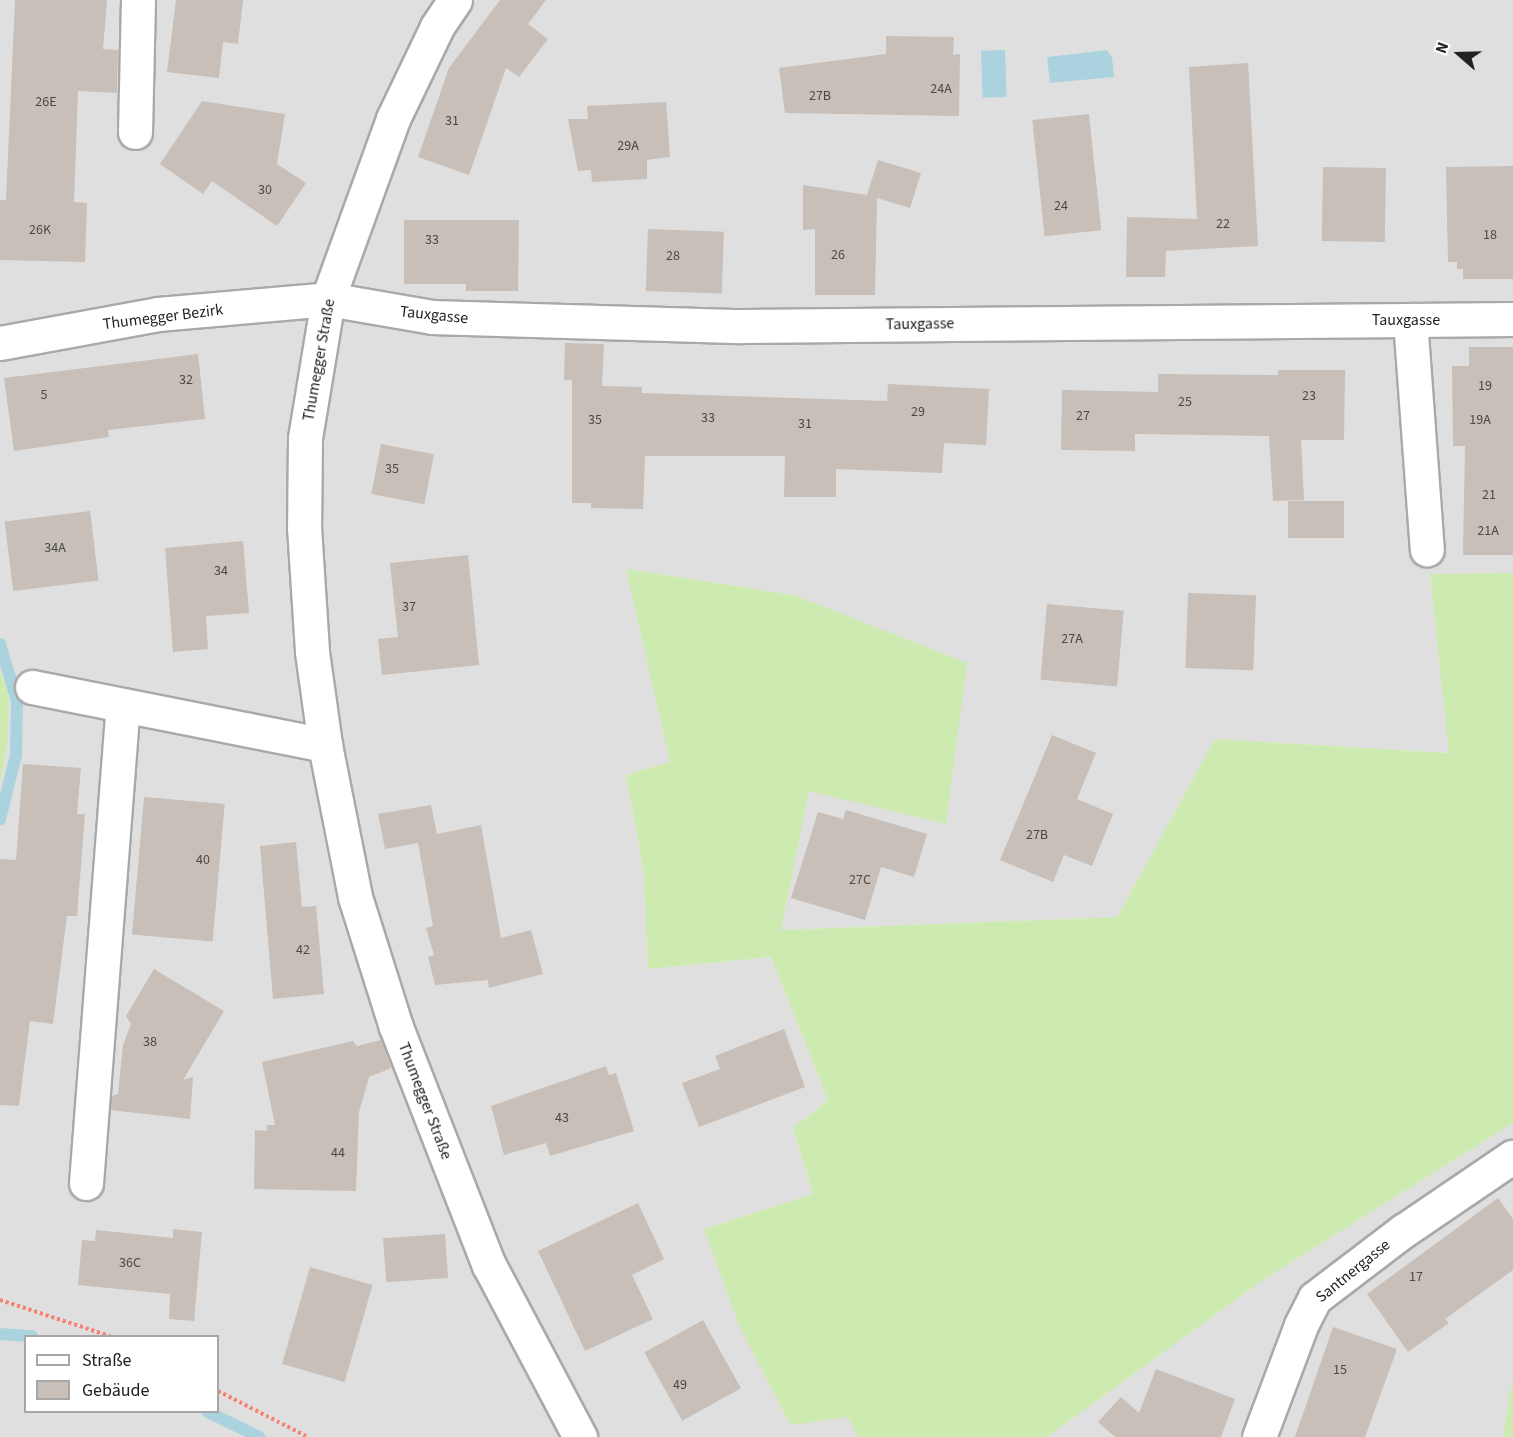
<!DOCTYPE html>
<meta charset="utf-8">
<style>
body{margin:0}
#map{position:relative;width:1513px;height:1437px;overflow:hidden;background:#f2efe9;font-family:"Source Sans 3",sans-serif}
div>[style]{position:absolute}
[style*='--x']{left:calc(var(--x)*1px);top:calc(var(--y)*1px);width:calc(var(--w)*1px);rotate:calc(var(--a)*1deg)}
.residential>*{inset:0;background:#e0dfdf}
.grass>*{inset:0;background:#cdebb0}
.water>*{inset:0;background:#aad3df;transform-origin:0 0}
.stream>*{height:12px;margin:-6px;padding:0 6px;transform-origin:6px;border-radius:6px;background:#aad3df}
.building>*{inset:0;background:#c7bfb8;transform-origin:0 0}
.path>*{height:4px;margin-top:-2px;transform-origin:0;background:repeating-linear-gradient(90deg,#fa8072 0 3px,transparent 0 6px)}
.roads{filter:drop-shadow(2px 0 #a9a9a9) drop-shadow(-2px 0 #a9a9a9) drop-shadow(0 2px #a9a9a9) drop-shadow(0 -2px #a9a9a9)}
.minor>*{height:33px;margin:-16.5px;padding:0 16.5px;transform-origin:16.5px;border-radius:16.5px;background:#fff}
span{translate:-50% -50%;white-space:nowrap;text-align:center;line-height:1.15;-webkit-text-stroke:5px #fff;paint-order:stroke}
.number-label{font-size:14px;color:#4b4948}
.number-label span{-webkit-text-stroke-width:0}
.street-label{font-size:16px;color:#222}
.legend{position:absolute;left:24px;top:1335px;width:195px;height:78px;box-sizing:border-box;background:#fff;border:2px solid #a7a7a7;margin:0;padding:8px 10px;list-style:none;font-size:18px;color:#222}
.legend li{display:flex;align-items:center;gap:12px;height:30px}
.legend b{width:30px;border:2px solid #a7a7a7}
.north{position:absolute;left:1429px;top:24px;width:60px;height:60px;-webkit-text-stroke:4px #fff;paint-order:stroke;rotate:290deg;font-size:16px;font-weight:700;line-height:24px;text-align:center;color:#222}
.north::after{content:'';display:block;margin:auto;width:21px;height:27px;background:#222;clip-path:polygon(50% 0,100% 100%,50% 72%,0 100%)}
</style>
<div id="map">
<div class="residential">
<div style="clip-path:polygon(evenodd,0 0,1513px 0,1513px 573px,1430px 574px,1450px 753px,1215px 739px,1117px 917px,781px 930px,808px 791px,794px 595px,626px 569px,671px 762px,626px 775px,643px 867px,648px 969px,771px 957px,828px 1100px,793px 1128px,813px 1194px,704px 1229px,849px 1417px,858px 1437px,0 1437px,0 786px,7px 746px,0 671px,0 0,26px 1336px,218px 1336px,218px 1412px,26px 1412px,26px 1336px)"></div>
<div style="clip-path:polygon(1513px 1123px,1513px 1378px,1503px 1437px,1047px 1437px,1263px 1280px)"></div>
</div>
<div class="grass">
<div style="clip-path:polygon(626px 569px,794px 595px,967px 663px,946px 824px,809px 791px,781px 930px,1117px 917px,1215px 739px,1449px 753px,1430px 574px,1513px 573px,1513px 1123px,1263px 1280px,1047px 1437px,858px 1437px,848px 1417px,790px 1425px,739px 1325px,704px 1229px,813px 1194px,793px 1128px,828px 1100px,771px 957px,648px 969px,643px 867px,626px 775px,670px 762px)"></div>
<div style="clip-path:polygon(0 671px,9px 692px,7px 746px,0 786px)"></div>
<div style="clip-path:polygon(1513px 1378px,1513px 1437px,1503px 1437px,1509px 1396px)"></div>
</div>
<div class="water">
<div style="left:1005px;top:50px;width:47px;height:24px;rotate:88deg"></div>
<div style="clip-path:polygon(1107px 50px,1112px 57px,1114px 77px,1050px 83px,1047px 57px)"></div>
</div>
<div class="stream">
<div style="--x:0;--y:644;--w:59;--a:73.4"></div>
<div style="--x:17;--y:701;--w:54;--a:91.1"></div>
<div style="--x:16;--y:755;--w:66;--a:104"></div>
<div style="--x:0;--y:1334;--w:32;--a:4"></div>
<div style="--x:208;--y:1412;--w:57;--a:26.1"></div>
</div>
<div class="building">
<div style="clip-path:polygon(15px 0,107px 0,103px 49px,118px 50px,117px 93px,78px 91px,74px 202px,87px 203px,85px 262px,0 260px,0 200px,6px 200px)"></div>
<div style="clip-path:polygon(176px 0,243px 0,238px 44px,223px 42px,219px 78px,167px 72px)"></div>
<div style="clip-path:polygon(500px 0,546px 0,528px 24px,548px 39px,519px 77px,506px 68px,469px 175px,418px 157px,449px 68px)"></div>
<div style="clip-path:polygon(886px 36px,954px 37px,953px 55px,960px 54px,959px 116px,785px 113px,779px 68px,886px 54px)"></div>
<div style="clip-path:polygon(1248px 63px,1258px 246px,1166px 251px,1165px 277px,1126px 277px,1127px 217px,1197px 219px,1189px 67px)"></div>
<div style="clip-path:polygon(202px 101px,285px 114px,277px 164px,306px 183px,277px 226px,212px 181px,203px 194px,160px 164px)"></div>
<div style="clip-path:polygon(666px 102px,670px 157px,647px 160px,647px 179px,592px 182px,591px 170px,578px 171px,568px 119px,588px 119px,587px 106px)"></div>
<div style="left:1089px;top:114px;width:117px;height:57px;rotate:84deg"></div>
<div style="clip-path:polygon(878px 160px,921px 173px,910px 208px,877px 198px,875px 295px,815px 295px,815px 229px,803px 230px,803px 185px,867px 195px)"></div>
<div style="clip-path:polygon(1513px 166px,1513px 279px,1463px 279px,1463px 269px,1457px 269px,1457px 262px,1448px 262px,1446px 167px)"></div>
<div style="left:1323px;top:167px;width:63px;height:74px;rotate:1deg"></div>
<div style="clip-path:polygon(404px 220px,519px 220px,518px 291px,466px 291px,466px 284px,404px 284px)"></div>
<div style="left:648px;top:229px;width:76px;height:62px;rotate:2deg"></div>
<div style="clip-path:polygon(565px 343px,604px 344px,602px 386px,642px 387px,642px 393px,887px 401px,888px 384px,989px 389px,986px 445px,944px 443px,942px 473px,836px 469px,836px 497px,784px 497px,785px 456px,645px 456px,643px 509px,591px 508px,591px 503px,572px 503px,572px 380px,564px 380px)"></div>
<div style="clip-path:polygon(1469px 347px,1513px 347px,1513px 555px,1463px 555px,1465px 446px,1453px 446px,1452px 366px,1469px 366px)"></div>
<div style="clip-path:polygon(198px 354px,205px 419px,108px 430px,109px 437px,14px 451px,4px 378px)"></div>
<div style="clip-path:polygon(1278px 370px,1345px 370px,1344px 440px,1301px 440px,1304px 500px,1273px 501px,1269px 436px,1135px 434px,1135px 451px,1061px 450px,1062px 390px,1158px 392px,1158px 374px,1278px 375px)"></div>
<div style="left:381px;top:444px;width:54px;height:51px;rotate:11deg"></div>
<div style="left:1344px;top:501px;width:37px;height:56px;rotate:90deg"></div>
<div style="left:90px;top:511px;width:70px;height:86px;rotate:83deg"></div>
<div style="clip-path:polygon(243px 541px,249px 613px,206px 616px,208px 649px,173px 652px,165px 548px)"></div>
<div style="clip-path:polygon(468px 555px,479px 665px,382px 675px,378px 639px,398px 637px,390px 563px)"></div>
<div style="left:1188px;top:593px;width:68px;height:75px;rotate:2deg"></div>
<div style="left:1047px;top:604px;width:77px;height:76px;rotate:5deg"></div>
<div style="clip-path:polygon(1052px 735px,1096px 753px,1077px 799px,1113px 814px,1092px 866px,1064px 855px,1053px 882px,1000px 860px)"></div>
<div style="clip-path:polygon(23px 764px,81px 768px,77px 814px,85px 814px,77px 916px,67px 916px,53px 1024px,30px 1021px,19px 1106px,0 1105px,0 859px,16px 860px)"></div>
<div style="left:144px;top:797px;width:81px;height:138px;rotate:5deg"></div>
<div style="clip-path:polygon(431px 805px,437px 834px,481px 825px,501px 938px,531px 930px,543px 974px,489px 988px,488px 980px,435px 985px,428px 957px,434px 955px,426px 928px,433px 926px,418px 843px,385px 849px,378px 814px)"></div>
<div style="clip-path:polygon(846px 810px,927px 834px,914px 877px,881px 867px,865px 920px,791px 898px,818px 812px,843px 819px)"></div>
<div style="clip-path:polygon(296px 842px,302px 907px,316px 906px,324px 994px,273px 999px,260px 846px)"></div>
<div style="clip-path:polygon(154px 969px,224px 1011px,183px 1080px,193px 1077px,190px 1119px,110px 1110px,112px 1096px,118px 1094px,123px 1045px,131px 1024px,126px 1016px)"></div>
<div style="clip-path:polygon(784px 1029px,805px 1087px,699px 1127px,682px 1083px,720px 1069px,715px 1056px)"></div>
<div style="clip-path:polygon(381px 1040px,391px 1068px,369px 1077px,359px 1112px,356px 1191px,254px 1189px,255px 1130px,267px 1131px,267px 1125px,275px 1125px,262px 1062px,353px 1041px,357px 1046px)"></div>
<div style="clip-path:polygon(606px 1066px,609px 1075px,616px 1073px,634px 1131px,550px 1156px,546px 1143px,504px 1155px,491px 1106px)"></div>
<div style="clip-path:polygon(1498px 1198px,1513px 1219px,1513px 1270px,1445px 1319px,1449px 1323px,1408px 1352px,1367px 1294px)"></div>
<div style="clip-path:polygon(638px 1203px,664px 1259px,632px 1275px,653px 1319px,585px 1351px,538px 1251px)"></div>
<div style="clip-path:polygon(173px 1229px,202px 1232px,194px 1321px,169px 1319px,170px 1294px,78px 1285px,82px 1240px,95px 1241px,96px 1230px,173px 1238px)"></div>
<div style="left:445px;top:1234px;width:44px;height:62px;rotate:86deg"></div>
<div style="left:310px;top:1267px;width:65px;height:101px;rotate:16deg"></div>
<div style="left:703px;top:1320px;width:78px;height:67px;rotate:61deg"></div>
<div style="clip-path:polygon(1333px 1327px,1397px 1349px,1365px 1437px,1295px 1437px)"></div>
<div style="clip-path:polygon(1156px 1369px,1235px 1399px,1221px 1437px,1115px 1437px,1098px 1422px,1121px 1397px,1139px 1413px)"></div>
</div>
<div class="path">
<div style="--x:0;--y:1300;--w:116;--a:18.1"></div>
<div style="--x:218;--y:1391;--w:101;--a:27.1"></div>
</div>
<div class="roads">
<div class="minor">
<div style="--x:455;--y:0;--w:32;--a:124"></div>
<div style="--x:437;--y:27;--w:102;--a:115.6"></div>
<div style="--x:393;--y:119;--w:191;--a:109.9"></div>
<div style="--x:328;--y:299;--w:141;--a:99.4"></div>
<div style="--x:305;--y:438;--w:89;--a:90.6"></div>
<div style="--x:304;--y:527;--w:125;--a:86.3"></div>
<div style="--x:312;--y:652;--w:94;--a:82"></div>
<div style="--x:325;--y:745;--w:155;--a:78.8"></div>
<div style="--x:355;--y:897;--w:136;--a:72.5"></div>
<div style="--x:396;--y:1027;--w:256;--a:68.7"></div>
<div style="--x:489;--y:1265;--w:195;--a:62.1"></div>
<div style="--x:135;--y:132;--w:132;--a:-88.7"></div>
<div style="--x:1410;--y:320;--w:230;--a:85.8"></div>
<div style="--x:0;--y:343;--w:161;--a:-10.4"></div>
<div style="--x:158;--y:314;--w:171;--a:-5"></div>
<div style="--x:328;--y:299;--w:106;--a:9.8"></div>
<div style="--x:432;--y:317;--w:310;--a:1.7"></div>
<div style="--x:742;--y:326;--w:771;--a:-0.52"></div>
<div style="--x:32;--y:687;--w:299;--a:11.2"></div>
<div style="--x:86;--y:1183;--w:479;--a:-85.6"></div>
<div style="--x:1259;--y:1437;--w:120;--a:-69.4"></div>
<div style="--x:1301;--y:1325;--w:30;--a:-63"></div>
<div style="--x:1315;--y:1298;--w:111;--a:-37.3"></div>
<div style="--x:1403;--y:1231;--w:132;--a:-34.2"></div>
</div>
</div>
<div class="number-label">
<span style="left:941px;top:89px">24A</span>
<span style="left:820px;top:96px">27B</span>
<span style="left:46px;top:102px">26E</span>
<span style="left:452px;top:121px">31</span>
<span style="left:628px;top:146px">29A</span>
<span style="left:265px;top:190px">30</span>
<span style="left:1061px;top:206px">24</span>
<span style="left:1223px;top:224px">22</span>
<span style="left:40px;top:230px">26K</span>
<span style="left:1490px;top:235px">18</span>
<span style="left:432px;top:240px">33</span>
<span style="left:838px;top:255px">26</span>
<span style="left:673px;top:256px">28</span>
<span style="left:186px;top:380px">32</span>
<span style="left:1485px;top:386px">19</span>
<span style="left:44px;top:395px">5</span>
<span style="left:1309px;top:396px">23</span>
<span style="left:1185px;top:402px">25</span>
<span style="left:918px;top:412px">29</span>
<span style="left:1083px;top:416px">27</span>
<span style="left:708px;top:418px">33</span>
<span style="left:595px;top:420px">35</span>
<span style="left:1480px;top:420px">19A</span>
<span style="left:805px;top:424px">31</span>
<span style="left:392px;top:469px">35</span>
<span style="left:1489px;top:495px">21</span>
<span style="left:1488px;top:531px">21A</span>
<span style="left:55px;top:548px">34A</span>
<span style="left:221px;top:571px">34</span>
<span style="left:409px;top:607px">37</span>
<span style="left:1072px;top:639px">27A</span>
<span style="left:1037px;top:835px">27B</span>
<span style="left:203px;top:860px">40</span>
<span style="left:860px;top:880px">27C</span>
<span style="left:303px;top:950px">42</span>
<span style="left:150px;top:1042px">38</span>
<span style="left:562px;top:1118px">43</span>
<span style="left:338px;top:1153px">44</span>
<span style="left:130px;top:1263px">36C</span>
<span style="left:1416px;top:1277px">17</span>
<span style="left:1340px;top:1370px">15</span>
<span style="left:680px;top:1385px">49</span>
</div>
<div class="street-label">
<span style="left:434px;top:315px;rotate:6deg">Tauxgasse</span>
<span style="left:163px;top:317px;rotate:-7deg">Thumegger Bezirk</span>
<span style="left:1406px;top:320px">Tauxgasse</span>
<span style="left:920px;top:324px;rotate:-1deg">Tauxgasse</span>
<span style="left:319px;top:360px;rotate:-80deg">Thumegger Straße</span>
<span style="left:425px;top:1101px;rotate:69deg">Thumegger Straße</span>
<span style="left:1353px;top:1271px;rotate:-39deg">Santnergasse</span>
</div>
<ul class="legend">
<li><b style="height:8px;background:#fff"></b>Straße</li>
<li><b style="height:16px;background:#c7bfb8"></b>Gebäude</li>
</ul>
<div class="north">N</div>
</div>
